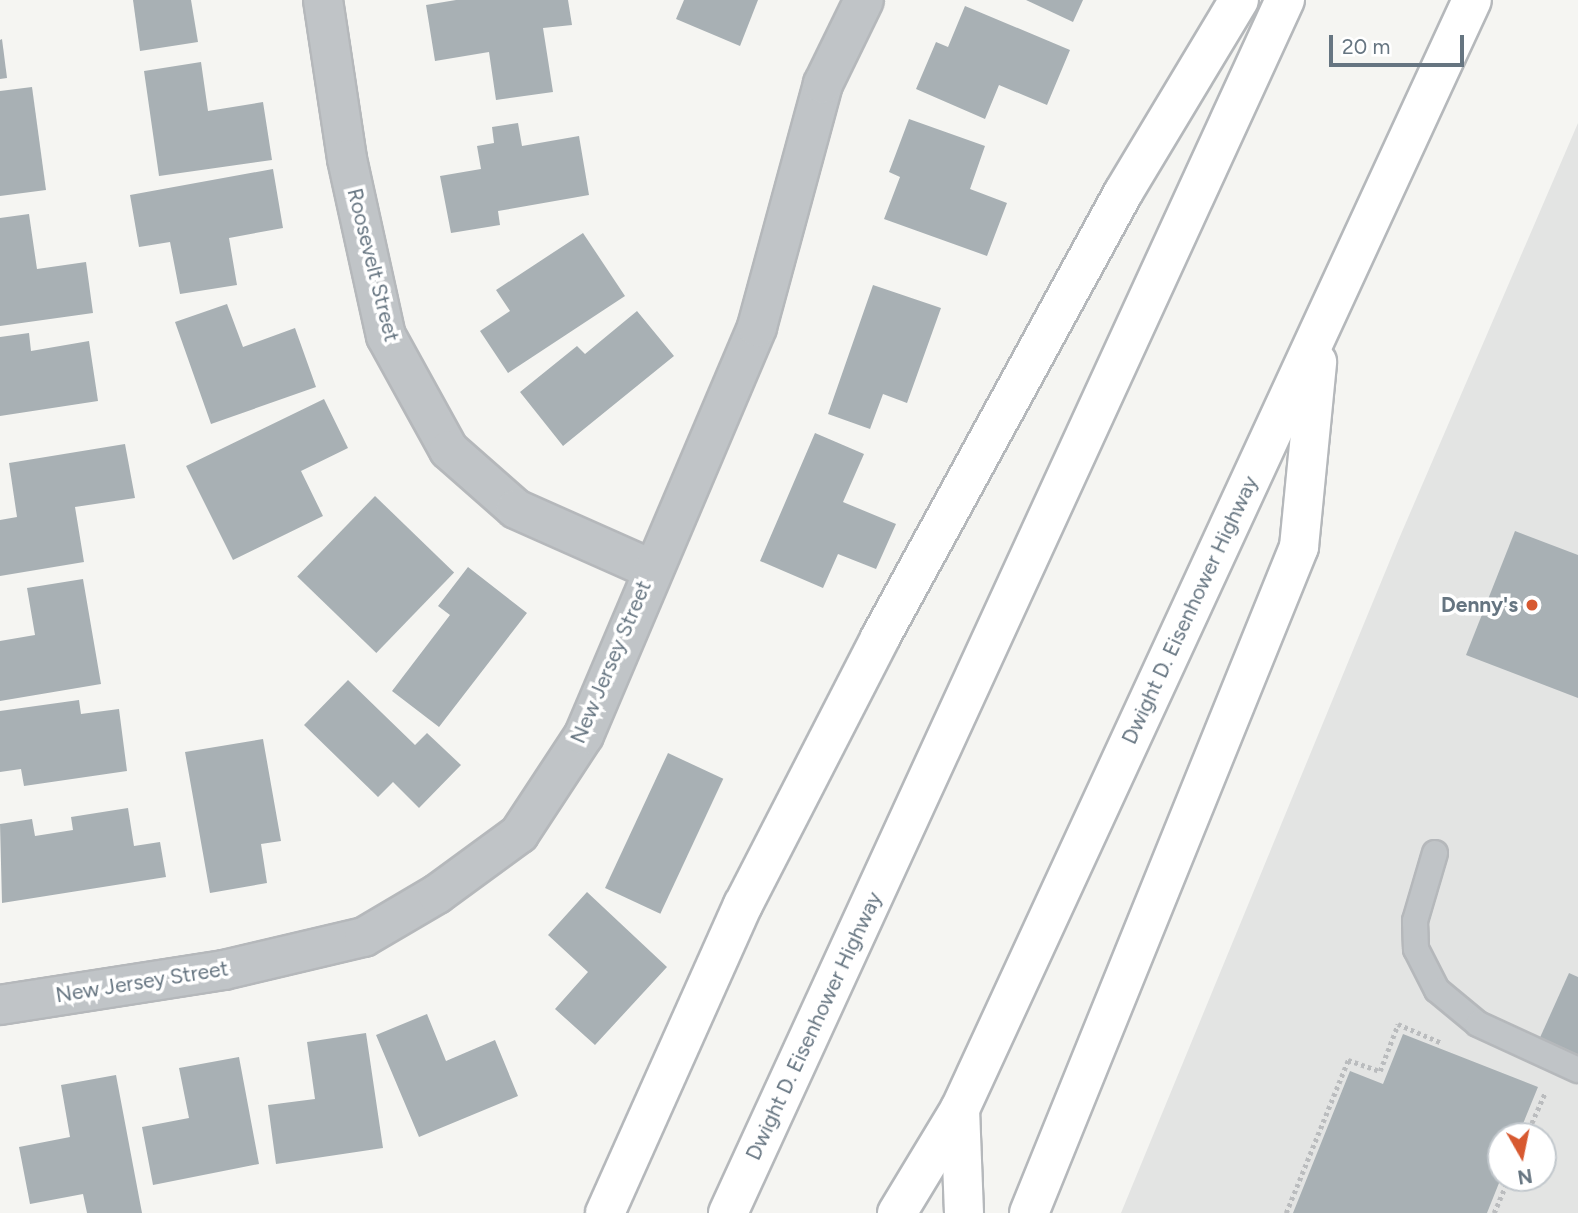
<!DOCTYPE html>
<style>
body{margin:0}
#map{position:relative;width:1578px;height:1213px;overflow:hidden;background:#f5f5f2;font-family:Figtree,sans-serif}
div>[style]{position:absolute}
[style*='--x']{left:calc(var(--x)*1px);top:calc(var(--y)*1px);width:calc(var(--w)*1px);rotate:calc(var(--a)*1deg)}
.built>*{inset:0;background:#e3e4e3}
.building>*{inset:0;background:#a8b0b4;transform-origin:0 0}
.path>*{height:4.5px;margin-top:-2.25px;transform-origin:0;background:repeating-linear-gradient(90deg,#babcbe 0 3.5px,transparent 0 7px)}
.roads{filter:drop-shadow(2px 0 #b5b8bb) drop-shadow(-2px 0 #b5b8bb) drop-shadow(0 2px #b5b8bb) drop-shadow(0 -2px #b5b8bb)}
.lane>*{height:24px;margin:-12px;padding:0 12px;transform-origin:12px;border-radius:12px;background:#c0c4c7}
.street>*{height:38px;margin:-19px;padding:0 19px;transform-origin:19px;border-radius:19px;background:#c0c4c7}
.highway>*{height:38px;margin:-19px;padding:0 19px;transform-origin:19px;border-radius:19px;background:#fff}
.dots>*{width:19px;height:19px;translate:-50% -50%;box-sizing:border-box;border:4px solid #fff;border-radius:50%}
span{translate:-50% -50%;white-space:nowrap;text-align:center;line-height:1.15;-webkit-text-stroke:7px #fff;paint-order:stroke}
.street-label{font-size:21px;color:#667581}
.poi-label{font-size:21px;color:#667581;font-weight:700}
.right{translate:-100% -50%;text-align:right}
.north{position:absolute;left:1487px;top:1122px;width:70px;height:70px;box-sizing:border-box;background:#fff;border:2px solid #c2c8cd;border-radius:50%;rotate:171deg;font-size:19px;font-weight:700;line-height:28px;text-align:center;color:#667581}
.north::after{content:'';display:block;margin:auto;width:24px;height:32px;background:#d75930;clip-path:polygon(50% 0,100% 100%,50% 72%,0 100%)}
.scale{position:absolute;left:1329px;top:35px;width:135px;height:32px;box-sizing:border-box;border:4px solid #667581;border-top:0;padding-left:9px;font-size:21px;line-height:24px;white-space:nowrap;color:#667581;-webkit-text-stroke:5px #fff;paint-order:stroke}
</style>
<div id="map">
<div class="built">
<div style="clip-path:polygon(evenodd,1578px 123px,1578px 1213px,1121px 1213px,1398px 541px,1578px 123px,1501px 1136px,1543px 1136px,1543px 1178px,1501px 1178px,1501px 1136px)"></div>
</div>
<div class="building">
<div style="clip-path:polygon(133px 0,191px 0,198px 42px,140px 51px)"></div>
<div style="clip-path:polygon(456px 0,568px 0,572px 25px,543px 28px,553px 92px,496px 100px,489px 52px,435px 61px,426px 5px)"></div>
<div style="clip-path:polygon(684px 0,758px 0,740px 46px,676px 19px)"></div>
<div style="clip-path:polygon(1026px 0,1083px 0,1073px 22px)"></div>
<div style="clip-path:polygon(965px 6px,1070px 50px,1047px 105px,999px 85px,985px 119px,916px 89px,936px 42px,948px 47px)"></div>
<div style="clip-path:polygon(2px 39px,7px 78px,0 79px,0 40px)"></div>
<div style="clip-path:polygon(201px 62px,208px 111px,263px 102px,272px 160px,159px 176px,144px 71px)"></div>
<div style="clip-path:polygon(32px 87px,46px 190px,0 196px,0 91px)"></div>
<div style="clip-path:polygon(909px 119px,985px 146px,970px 189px,1007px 203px,987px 256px,884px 219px,900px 177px,889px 172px)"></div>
<div style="clip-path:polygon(518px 123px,522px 146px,579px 136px,589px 195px,498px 211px,500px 225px,451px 233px,440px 176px,481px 169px,477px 146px,494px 143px,492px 127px)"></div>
<div style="clip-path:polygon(273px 169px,283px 228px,229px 238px,237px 285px,180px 294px,170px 242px,139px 247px,130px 195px)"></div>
<div style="clip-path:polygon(29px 214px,37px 269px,86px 262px,93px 313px,0 326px,0 218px)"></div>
<div style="clip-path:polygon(583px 233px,625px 296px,508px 373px,480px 331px,510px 311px,496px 290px)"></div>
<div style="clip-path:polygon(873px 285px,941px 308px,907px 403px,883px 394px,870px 429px,828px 414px)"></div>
<div style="clip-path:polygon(227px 304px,243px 347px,295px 328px,316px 387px,211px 424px,175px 322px)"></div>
<div style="clip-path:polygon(637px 311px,674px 356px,563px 446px,520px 392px,577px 346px,585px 354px)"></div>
<div style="clip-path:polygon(29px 333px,31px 351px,89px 341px,98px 401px,0 416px,0 337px)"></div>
<div style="clip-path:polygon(324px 399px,348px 448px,301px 471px,323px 516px,233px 560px,186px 466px)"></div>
<div style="clip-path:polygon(815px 433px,864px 454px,843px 502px,896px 524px,876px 569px,838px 554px,823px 588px,760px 561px)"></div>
<div style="clip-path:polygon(125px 444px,135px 498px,75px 507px,84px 562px,0 576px,0 520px,17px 517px,9px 463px)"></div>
<div style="left:375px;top:496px;width:110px;height:112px;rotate:44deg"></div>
<div style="clip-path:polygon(1515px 531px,1578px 555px,1578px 698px,1466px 655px)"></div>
<div style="clip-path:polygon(468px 567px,527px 613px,439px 727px,392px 691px,450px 615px,438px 606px)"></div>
<div style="clip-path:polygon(83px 579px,101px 684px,0 701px,0 641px,35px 635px,27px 588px)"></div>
<div style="clip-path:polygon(348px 680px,415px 745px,427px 733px,461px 765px,419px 808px,393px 782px,378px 797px,304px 725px)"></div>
<div style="clip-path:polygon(79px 700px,81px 714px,119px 709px,127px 771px,24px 786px,21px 769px,0 772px,0 711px)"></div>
<div style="clip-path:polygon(263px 739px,281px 841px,261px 844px,267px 883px,210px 893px,185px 752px)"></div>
<div style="left:668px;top:753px;width:61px;height:149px;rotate:25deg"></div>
<div style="clip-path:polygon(128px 808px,134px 846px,160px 842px,166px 877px,2px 903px,0 824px,32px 819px,35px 836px,73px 830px,71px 817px)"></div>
<div style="clip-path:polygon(587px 892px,667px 967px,595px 1045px,555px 1009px,588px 972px,548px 935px)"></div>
<div style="clip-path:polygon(1569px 973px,1578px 977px,1578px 1060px,1538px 1042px)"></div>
<div style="clip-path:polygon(427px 1014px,446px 1061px,495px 1040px,518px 1096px,419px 1137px,376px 1035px)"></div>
<div style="clip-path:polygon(366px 1033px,383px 1148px,276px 1164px,268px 1105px,315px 1099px,307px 1042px)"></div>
<div style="clip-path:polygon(1403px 1034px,1538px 1087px,1518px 1136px,1501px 1136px,1501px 1178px,1487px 1213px,1293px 1213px,1350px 1071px,1383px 1084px)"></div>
<div style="clip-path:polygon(239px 1057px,259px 1164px,153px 1185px,142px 1127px,189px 1118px,179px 1068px)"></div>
<div style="clip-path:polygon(116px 1075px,142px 1213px,87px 1213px,83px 1194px,30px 1204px,19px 1147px,70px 1137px,61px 1085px)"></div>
</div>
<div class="path">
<div style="--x:1526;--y:1136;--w:47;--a:-66.2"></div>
<div style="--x:1286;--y:1213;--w:165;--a:-67.9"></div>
<div style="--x:1348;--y:1060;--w:34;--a:19"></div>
<div style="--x:1380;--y:1071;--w:50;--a:-69"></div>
<div style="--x:1398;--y:1024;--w:48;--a:23.4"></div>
<div style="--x:1494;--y:1213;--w:38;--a:-67"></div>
</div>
<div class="roads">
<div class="lane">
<div style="--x:1435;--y:853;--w:71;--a:106.4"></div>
<div style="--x:1415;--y:921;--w:28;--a:88"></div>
<div style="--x:1416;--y:949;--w:46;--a:62.9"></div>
<div style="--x:1437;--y:990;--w:53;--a:39.7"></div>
<div style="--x:1478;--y:1024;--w:110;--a:24.7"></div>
</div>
<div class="street">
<div style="--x:323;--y:0;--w:161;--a:81.4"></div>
<div style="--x:347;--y:159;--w:181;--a:77.6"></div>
<div style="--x:386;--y:336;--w:130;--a:61.1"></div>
<div style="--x:449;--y:450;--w:89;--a:41.4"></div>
<div style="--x:516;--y:509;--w:148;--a:24"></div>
<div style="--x:0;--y:1005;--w:227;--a:-8.9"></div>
<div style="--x:224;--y:970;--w:144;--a:-13.3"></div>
<div style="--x:364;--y:937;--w:85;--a:-30.5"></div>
<div style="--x:437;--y:894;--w:102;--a:-36.2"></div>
<div style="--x:519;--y:834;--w:118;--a:-56.7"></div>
<div style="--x:584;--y:735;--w:443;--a:-67"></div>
<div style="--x:757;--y:327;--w:252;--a:-74.8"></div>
<div style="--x:823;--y:84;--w:93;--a:-64"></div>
</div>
<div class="highway">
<div style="--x:960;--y:1109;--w:104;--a:87.8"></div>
<div style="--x:605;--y:1213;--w:338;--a:-65.9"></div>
<div style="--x:743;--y:905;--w:300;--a:-62.8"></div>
<div style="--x:880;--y:638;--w:507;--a:-61.36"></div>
<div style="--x:1123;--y:193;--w:225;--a:-59"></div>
<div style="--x:728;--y:1213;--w:1335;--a:-65.34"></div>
<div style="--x:897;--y:1213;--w:122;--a:-58.8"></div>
<div style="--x:960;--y:1109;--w:1221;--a:-65.22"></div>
<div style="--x:1029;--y:1213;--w:719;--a:-67.93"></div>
<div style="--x:1299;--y:547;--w:186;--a:-84.4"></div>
</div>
</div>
<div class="dots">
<div style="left:1532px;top:605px;background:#d75930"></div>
</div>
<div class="street-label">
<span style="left:373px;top:265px;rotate:76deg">Roosevelt Street</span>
<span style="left:1190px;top:610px;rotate:-65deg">Dwight D. Eisenhower Highway</span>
<span style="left:611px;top:662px;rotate:-67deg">New Jersey Street</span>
<span style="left:142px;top:982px;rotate:-9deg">New Jersey Street</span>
<span style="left:814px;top:1026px;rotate:-65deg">Dwight D. Eisenhower Highway</span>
</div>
<div class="poi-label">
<span class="right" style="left:1518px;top:605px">Denny's</span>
</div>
<div class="north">N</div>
<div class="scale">20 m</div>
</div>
